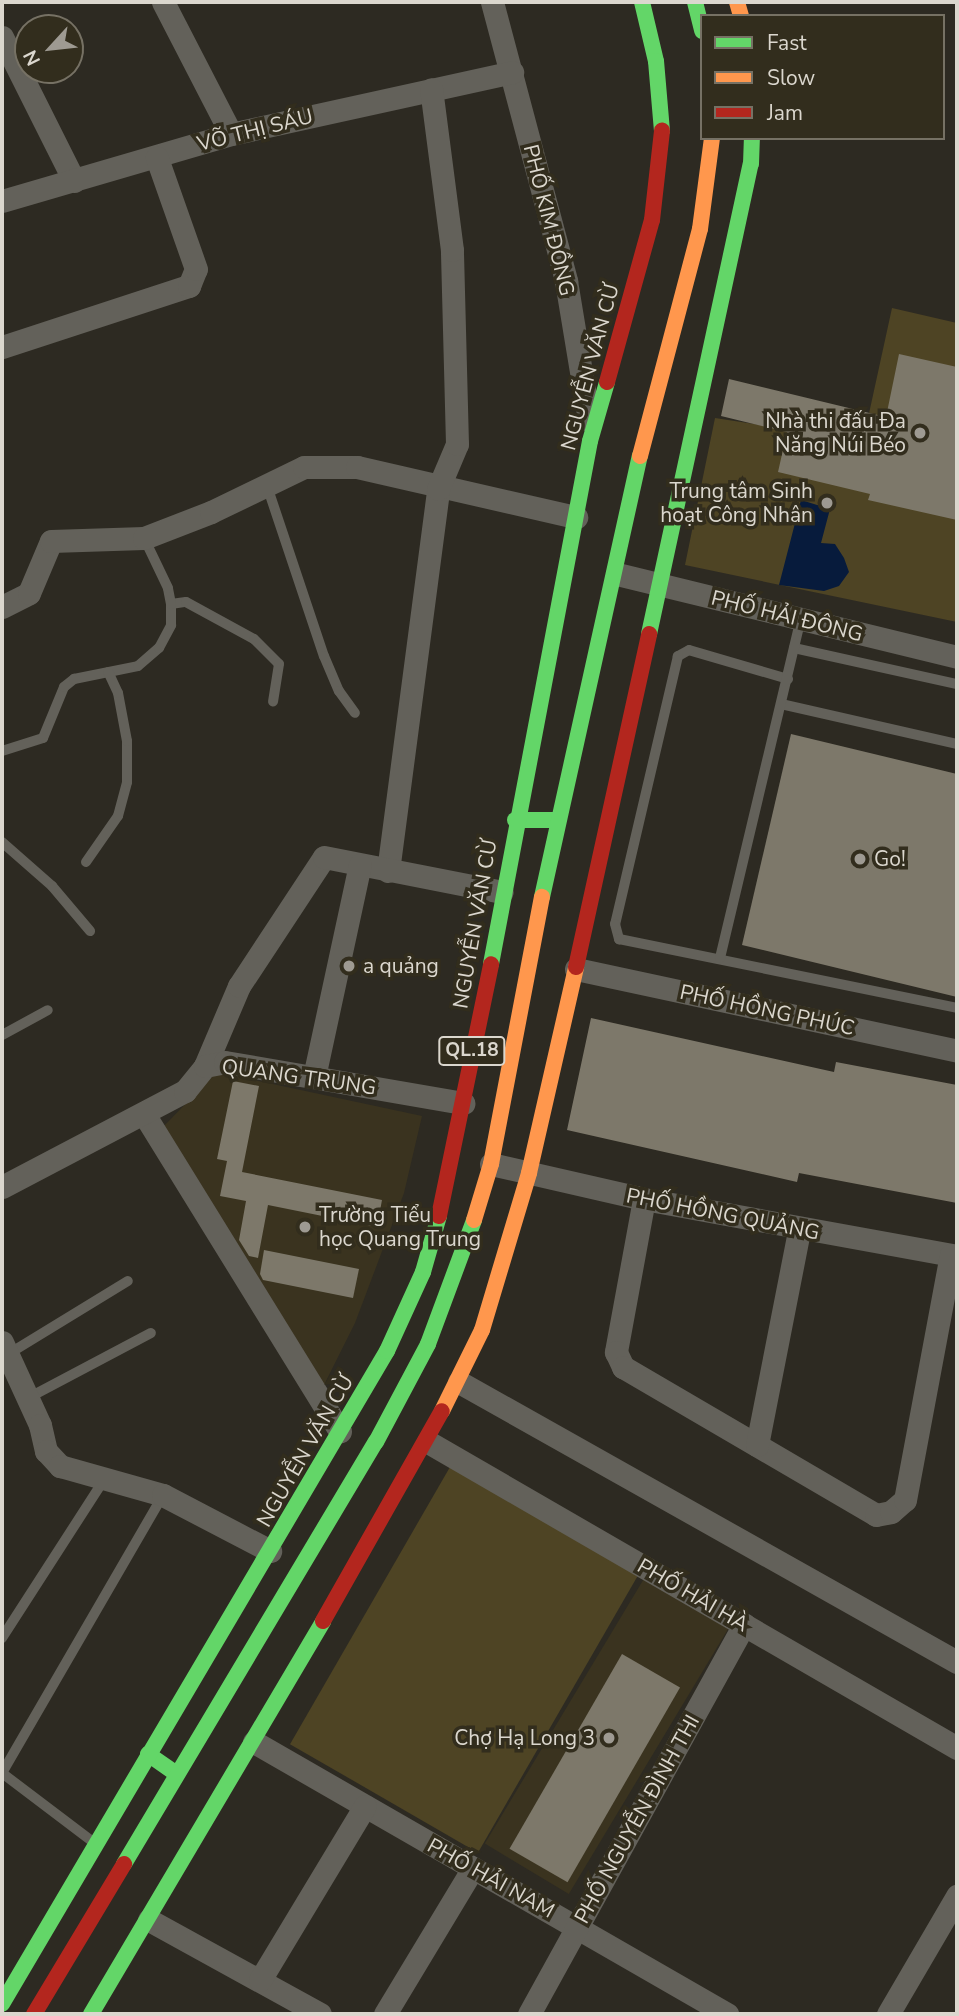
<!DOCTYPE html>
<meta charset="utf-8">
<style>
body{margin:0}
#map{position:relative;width:959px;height:2016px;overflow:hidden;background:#2d2a22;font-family:"Nunito Sans",sans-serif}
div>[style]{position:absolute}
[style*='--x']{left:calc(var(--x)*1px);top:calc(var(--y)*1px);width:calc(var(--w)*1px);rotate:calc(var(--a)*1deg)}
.built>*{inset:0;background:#3a331f;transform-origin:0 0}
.green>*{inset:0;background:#4e4424;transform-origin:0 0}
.water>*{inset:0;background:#071b3c}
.building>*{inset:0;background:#7d786a;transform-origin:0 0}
.lane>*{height:10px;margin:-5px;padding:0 5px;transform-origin:5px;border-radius:5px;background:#63615a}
.street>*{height:23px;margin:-11.5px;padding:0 11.5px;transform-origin:11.5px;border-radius:11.5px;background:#63615a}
.fast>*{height:16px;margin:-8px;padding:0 8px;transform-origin:8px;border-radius:8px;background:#63d668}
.slow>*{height:16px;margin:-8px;padding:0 8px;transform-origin:8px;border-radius:8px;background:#ff974d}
.jam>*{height:16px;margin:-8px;padding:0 8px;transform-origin:8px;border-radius:8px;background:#b3261e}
.dots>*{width:19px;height:19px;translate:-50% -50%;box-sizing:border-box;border:4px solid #322d1d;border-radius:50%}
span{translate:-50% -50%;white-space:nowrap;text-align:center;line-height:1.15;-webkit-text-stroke:7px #322d1d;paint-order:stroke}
.shield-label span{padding:2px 5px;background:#322d1d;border:2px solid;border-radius:5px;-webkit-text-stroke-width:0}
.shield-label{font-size:19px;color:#dbd7ce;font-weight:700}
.street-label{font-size:21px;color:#dbd7ce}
.poi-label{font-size:21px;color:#dbd7ce}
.right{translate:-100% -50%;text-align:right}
.left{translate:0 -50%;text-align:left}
.frame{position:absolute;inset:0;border:4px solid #dbd7ce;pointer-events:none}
.legend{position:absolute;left:700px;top:14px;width:245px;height:126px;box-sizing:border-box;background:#322d1d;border:2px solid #767164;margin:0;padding:9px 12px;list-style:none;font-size:21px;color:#dbd7ce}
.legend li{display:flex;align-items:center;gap:14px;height:35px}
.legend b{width:35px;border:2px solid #767164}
.north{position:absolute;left:14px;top:14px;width:70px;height:70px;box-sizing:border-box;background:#322d1d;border:2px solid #767164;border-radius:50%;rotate:243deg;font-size:19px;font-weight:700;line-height:28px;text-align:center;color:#dbd7ce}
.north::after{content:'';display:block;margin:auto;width:24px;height:32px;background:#9e9a92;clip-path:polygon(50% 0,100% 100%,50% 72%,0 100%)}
</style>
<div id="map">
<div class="built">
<div style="clip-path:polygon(217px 1072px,422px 1116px,404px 1193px,355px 1323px,324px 1385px,156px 1134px)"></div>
<div style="left:645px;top:1577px;width:98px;height:311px;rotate:31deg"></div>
</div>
<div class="green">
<div style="clip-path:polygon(892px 308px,957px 323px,957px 622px,685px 565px,715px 418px,863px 441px)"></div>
<div style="left:450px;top:1467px;width:217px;height:320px;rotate:30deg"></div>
</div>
<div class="water">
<div style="clip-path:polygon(801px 500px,830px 509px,821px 543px,835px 544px,844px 558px,849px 572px,839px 586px,824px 591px,779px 585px)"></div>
</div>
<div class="building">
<div style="clip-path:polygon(899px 354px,957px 367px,957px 520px,868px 500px,870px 494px,778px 472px,787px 432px,721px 416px,729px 379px,886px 417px)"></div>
<div style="clip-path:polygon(791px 734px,957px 774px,957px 997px,742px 945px)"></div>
<div style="clip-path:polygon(591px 1018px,834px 1072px,836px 1062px,957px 1085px,957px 1203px,799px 1173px,797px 1182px,567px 1130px)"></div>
<div style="clip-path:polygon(233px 1081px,259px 1086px,242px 1172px,382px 1200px,377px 1227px,268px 1205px,258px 1258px,249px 1256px,239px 1240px,246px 1201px,220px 1196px,227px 1161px,217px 1159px)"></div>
<div style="clip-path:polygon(264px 1250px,359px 1269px,353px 1298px,263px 1280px,260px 1274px)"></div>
<div style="left:622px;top:1654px;width:67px;height:225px;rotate:30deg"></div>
</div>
<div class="lane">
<div style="--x:266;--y:483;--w:182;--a:71.5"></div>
<div style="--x:324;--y:656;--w:38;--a:67"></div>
<div style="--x:339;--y:691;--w:27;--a:54"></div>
<div style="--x:171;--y:604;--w:15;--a:-8"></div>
<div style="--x:186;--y:602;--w:77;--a:28.6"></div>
<div style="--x:254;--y:639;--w:35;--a:45"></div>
<div style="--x:279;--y:664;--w:38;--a:99"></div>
<div style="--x:794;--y:648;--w:167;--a:12.5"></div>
<div style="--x:788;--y:679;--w:103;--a:-163.7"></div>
<div style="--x:689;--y:650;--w:13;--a:151"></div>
<div style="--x:678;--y:656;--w:275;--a:103.2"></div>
<div style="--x:615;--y:924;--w:16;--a:75"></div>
<div style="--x:619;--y:939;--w:345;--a:11.5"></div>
<div style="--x:781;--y:704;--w:180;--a:12.8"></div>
<div style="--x:2;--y:751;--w:43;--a:-17.6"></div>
<div style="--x:43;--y:738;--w:55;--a:-67.6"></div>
<div style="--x:64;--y:687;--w:13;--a:-39"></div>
<div style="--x:74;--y:679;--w:65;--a:-11.5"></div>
<div style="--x:138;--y:666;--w:28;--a:-41"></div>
<div style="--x:159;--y:648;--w:26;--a:-62"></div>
<div style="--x:171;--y:625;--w:21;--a:-90"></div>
<div style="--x:171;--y:604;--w:16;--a:-101"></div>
<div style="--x:168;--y:588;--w:55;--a:-115.6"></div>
<div style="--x:2;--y:842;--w:67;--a:41.3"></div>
<div style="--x:52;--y:886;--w:59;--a:49.8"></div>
<div style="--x:86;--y:862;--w:56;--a:-55.2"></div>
<div style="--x:118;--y:816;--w:35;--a:-75"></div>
<div style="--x:127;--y:782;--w:41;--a:-90"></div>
<div style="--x:127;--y:741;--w:49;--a:-100.6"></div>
<div style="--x:118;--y:693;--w:23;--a:-115"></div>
<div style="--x:720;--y:958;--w:349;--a:-76.6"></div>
<div style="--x:2;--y:1035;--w:52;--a:-28.5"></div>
<div style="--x:10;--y:1353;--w:138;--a:-31.4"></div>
<div style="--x:28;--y:1398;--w:139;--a:-27.9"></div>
<div style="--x:2;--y:1638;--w:188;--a:-57.2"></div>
<div style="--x:2;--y:1773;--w:321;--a:-59.9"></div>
<div style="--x:2;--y:1773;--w:113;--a:37.1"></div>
</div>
<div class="street">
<div style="--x:163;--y:2;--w:148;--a:62.7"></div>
<div style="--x:492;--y:2;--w:289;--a:75.1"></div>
<div style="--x:566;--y:281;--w:141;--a:80.6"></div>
<div style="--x:2;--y:37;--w:161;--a:63.4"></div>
<div style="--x:2;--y:201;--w:239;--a:-16.3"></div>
<div style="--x:231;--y:134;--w:288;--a:-12.4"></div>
<div style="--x:2;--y:347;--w:197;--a:-18.1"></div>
<div style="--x:189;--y:286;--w:18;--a:-68"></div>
<div style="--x:196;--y:269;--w:118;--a:-109.4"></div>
<div style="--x:617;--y:574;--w:350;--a:13.7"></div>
<div style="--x:2;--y:607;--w:30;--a:-27"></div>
<div style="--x:29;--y:593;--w:56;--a:-67.1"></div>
<div style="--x:51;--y:541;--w:93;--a:-1.8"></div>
<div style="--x:144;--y:538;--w:72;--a:-21.2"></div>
<div style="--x:211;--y:512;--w:103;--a:-25.8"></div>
<div style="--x:304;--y:467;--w:53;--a:0"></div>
<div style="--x:357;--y:467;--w:225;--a:12.9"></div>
<div style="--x:388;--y:871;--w:385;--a:-82.5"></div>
<div style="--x:438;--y:489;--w:49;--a:-67.1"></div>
<div style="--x:457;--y:444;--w:194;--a:-91.5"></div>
<div style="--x:452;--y:250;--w:162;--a:-97.4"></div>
<div style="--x:576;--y:969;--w:390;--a:12.1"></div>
<div style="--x:205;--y:1066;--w:87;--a:-67"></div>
<div style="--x:239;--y:986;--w:154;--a:-56.6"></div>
<div style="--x:324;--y:857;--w:181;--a:11.1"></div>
<div style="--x:314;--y:1077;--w:217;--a:-77.8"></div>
<div style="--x:144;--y:1114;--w:373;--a:58.3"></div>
<div style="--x:491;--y:1164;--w:157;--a:12.9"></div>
<div style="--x:644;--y:1199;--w:318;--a:10.3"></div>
<div style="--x:2;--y:1187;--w:207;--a:-27.7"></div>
<div style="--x:185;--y:1091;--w:32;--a:-51"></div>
<div style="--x:205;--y:1066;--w:20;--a:-11"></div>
<div style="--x:225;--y:1062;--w:242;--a:9.8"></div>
<div style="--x:644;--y:1199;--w:156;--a:100.4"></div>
<div style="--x:616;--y:1352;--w:17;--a:65"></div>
<div style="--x:623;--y:1367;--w:293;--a:30.3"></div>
<div style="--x:876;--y:1515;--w:15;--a:-11"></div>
<div style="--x:891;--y:1512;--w:18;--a:-41"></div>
<div style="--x:905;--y:1500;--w:249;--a:-79.4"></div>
<div style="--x:2;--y:1342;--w:91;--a:65.4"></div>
<div style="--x:40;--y:1425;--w:27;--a:77"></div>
<div style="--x:46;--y:1451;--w:21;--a:47"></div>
<div style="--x:60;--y:1466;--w:107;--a:15.7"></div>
<div style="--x:163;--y:1495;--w:121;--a:27.6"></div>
<div style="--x:459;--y:1382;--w:571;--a:29.35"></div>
<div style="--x:428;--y:1442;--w:611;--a:30.05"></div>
<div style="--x:757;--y:1445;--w:219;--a:-78.9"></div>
<div style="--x:254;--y:1742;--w:546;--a:29.9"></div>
<div style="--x:149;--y:1920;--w:195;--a:28.8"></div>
<div style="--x:260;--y:1980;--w:203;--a:-58.9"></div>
<div style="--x:385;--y:2014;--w:170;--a:-58.9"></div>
<div style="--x:529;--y:2014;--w:445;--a:-61.1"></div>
<div style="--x:888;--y:2014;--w:137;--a:-59.7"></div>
</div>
<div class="fast">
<div style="--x:642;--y:2;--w:61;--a:76.7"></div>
<div style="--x:656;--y:61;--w:70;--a:85.1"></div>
<div style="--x:695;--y:2;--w:30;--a:76"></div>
<div style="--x:649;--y:634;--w:481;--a:-77.8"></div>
<div style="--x:751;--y:164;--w:26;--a:-88"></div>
<div style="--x:515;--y:820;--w:42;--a:0"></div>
<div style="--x:542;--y:897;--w:452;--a:-77.5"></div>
<div style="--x:491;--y:964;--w:532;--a:-79.28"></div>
<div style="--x:590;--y:441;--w:61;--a:-73.9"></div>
<div style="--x:148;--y:1754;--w:33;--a:35"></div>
<div style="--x:124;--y:1864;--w:492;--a:-59.2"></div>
<div style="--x:376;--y:1442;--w:111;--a:-62"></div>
<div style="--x:428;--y:1344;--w:132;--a:-69.6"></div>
<div style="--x:2;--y:2004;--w:758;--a:-59.48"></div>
<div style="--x:387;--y:1351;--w:87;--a:-65.5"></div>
<div style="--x:423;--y:1272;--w:58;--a:-74.1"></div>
<div style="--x:91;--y:2014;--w:456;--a:-59.4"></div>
</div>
<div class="slow">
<div style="--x:737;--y:2;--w:15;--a:74"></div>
<div style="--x:640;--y:456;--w:235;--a:-75.2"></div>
<div style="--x:700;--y:229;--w:92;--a:-82.5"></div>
<div style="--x:474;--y:1220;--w:59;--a:-73.1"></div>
<div style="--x:491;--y:1164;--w:272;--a:-79.2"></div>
<div style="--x:442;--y:1411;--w:90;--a:-63.7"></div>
<div style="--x:482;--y:1330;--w:164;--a:-73.3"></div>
<div style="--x:529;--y:1173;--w:211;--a:-77.1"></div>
</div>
<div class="jam">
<div style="--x:607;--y:382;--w:168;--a:-74.5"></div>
<div style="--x:652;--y:220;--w:90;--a:-83.6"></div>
<div style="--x:576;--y:967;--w:341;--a:-77.6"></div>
<div style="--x:439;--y:1216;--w:257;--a:-78.3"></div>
<div style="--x:323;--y:1621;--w:241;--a:-60.5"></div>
<div style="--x:34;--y:2014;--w:175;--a:-59"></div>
</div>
<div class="dots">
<div style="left:920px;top:433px;background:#9e9a92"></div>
<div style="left:827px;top:503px;background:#9e9a92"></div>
<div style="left:860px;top:859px;background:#9e9a92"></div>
<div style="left:349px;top:966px;background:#9e9a92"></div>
<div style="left:305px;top:1227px;background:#9e9a92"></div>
<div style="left:609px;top:1738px;background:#9e9a92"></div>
</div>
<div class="shield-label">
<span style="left:472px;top:1051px">QL.18</span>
</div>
<div class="street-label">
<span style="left:255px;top:130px;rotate:-14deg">VÕ THỊ SÁU</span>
<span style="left:549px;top:220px;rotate:76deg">PHỐ KIM ĐỒNG</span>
<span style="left:590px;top:367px;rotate:-75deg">NGUYỄN VĂN CỪ</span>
<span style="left:787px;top:616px;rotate:14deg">PHỐ HẢI ĐÔNG</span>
<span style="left:475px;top:924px;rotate:-80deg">NGUYỄN VĂN CỪ</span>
<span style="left:767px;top:1010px;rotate:12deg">PHỐ HỒNG PHÚC</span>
<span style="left:299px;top:1077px;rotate:8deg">QUANG TRUNG</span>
<span style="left:723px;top:1214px;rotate:11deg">PHỐ HỒNG QUẢNG</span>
<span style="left:305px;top:1451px;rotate:-60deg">NGUYỄN VĂN CỪ</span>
<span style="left:693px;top:1595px;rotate:30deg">PHỐ HẢI HÀ</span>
<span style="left:637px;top:1819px;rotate:-61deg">PHỐ NGUYỄN ĐÌNH THI</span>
<span style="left:491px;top:1878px;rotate:29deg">PHỐ HẢI NAM</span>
</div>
<div class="poi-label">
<span class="right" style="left:906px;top:433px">Nhà thi đấu Đa<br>Năng Núi Béo</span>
<span class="right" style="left:813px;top:503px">Trung tâm Sinh<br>hoạt Công Nhân</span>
<span class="left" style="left:874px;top:859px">Go!</span>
<span class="left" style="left:363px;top:966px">a quảng</span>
<span class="left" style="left:319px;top:1227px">Trường Tiểu<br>học Quang Trung</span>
<span class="right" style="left:595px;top:1738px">Chợ Hạ Long 3</span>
</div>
<div class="frame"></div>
<ul class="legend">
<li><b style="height:9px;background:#63d668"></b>Fast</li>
<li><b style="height:9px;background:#ff974d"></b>Slow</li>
<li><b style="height:9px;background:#b3261e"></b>Jam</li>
</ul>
<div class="north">N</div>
</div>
